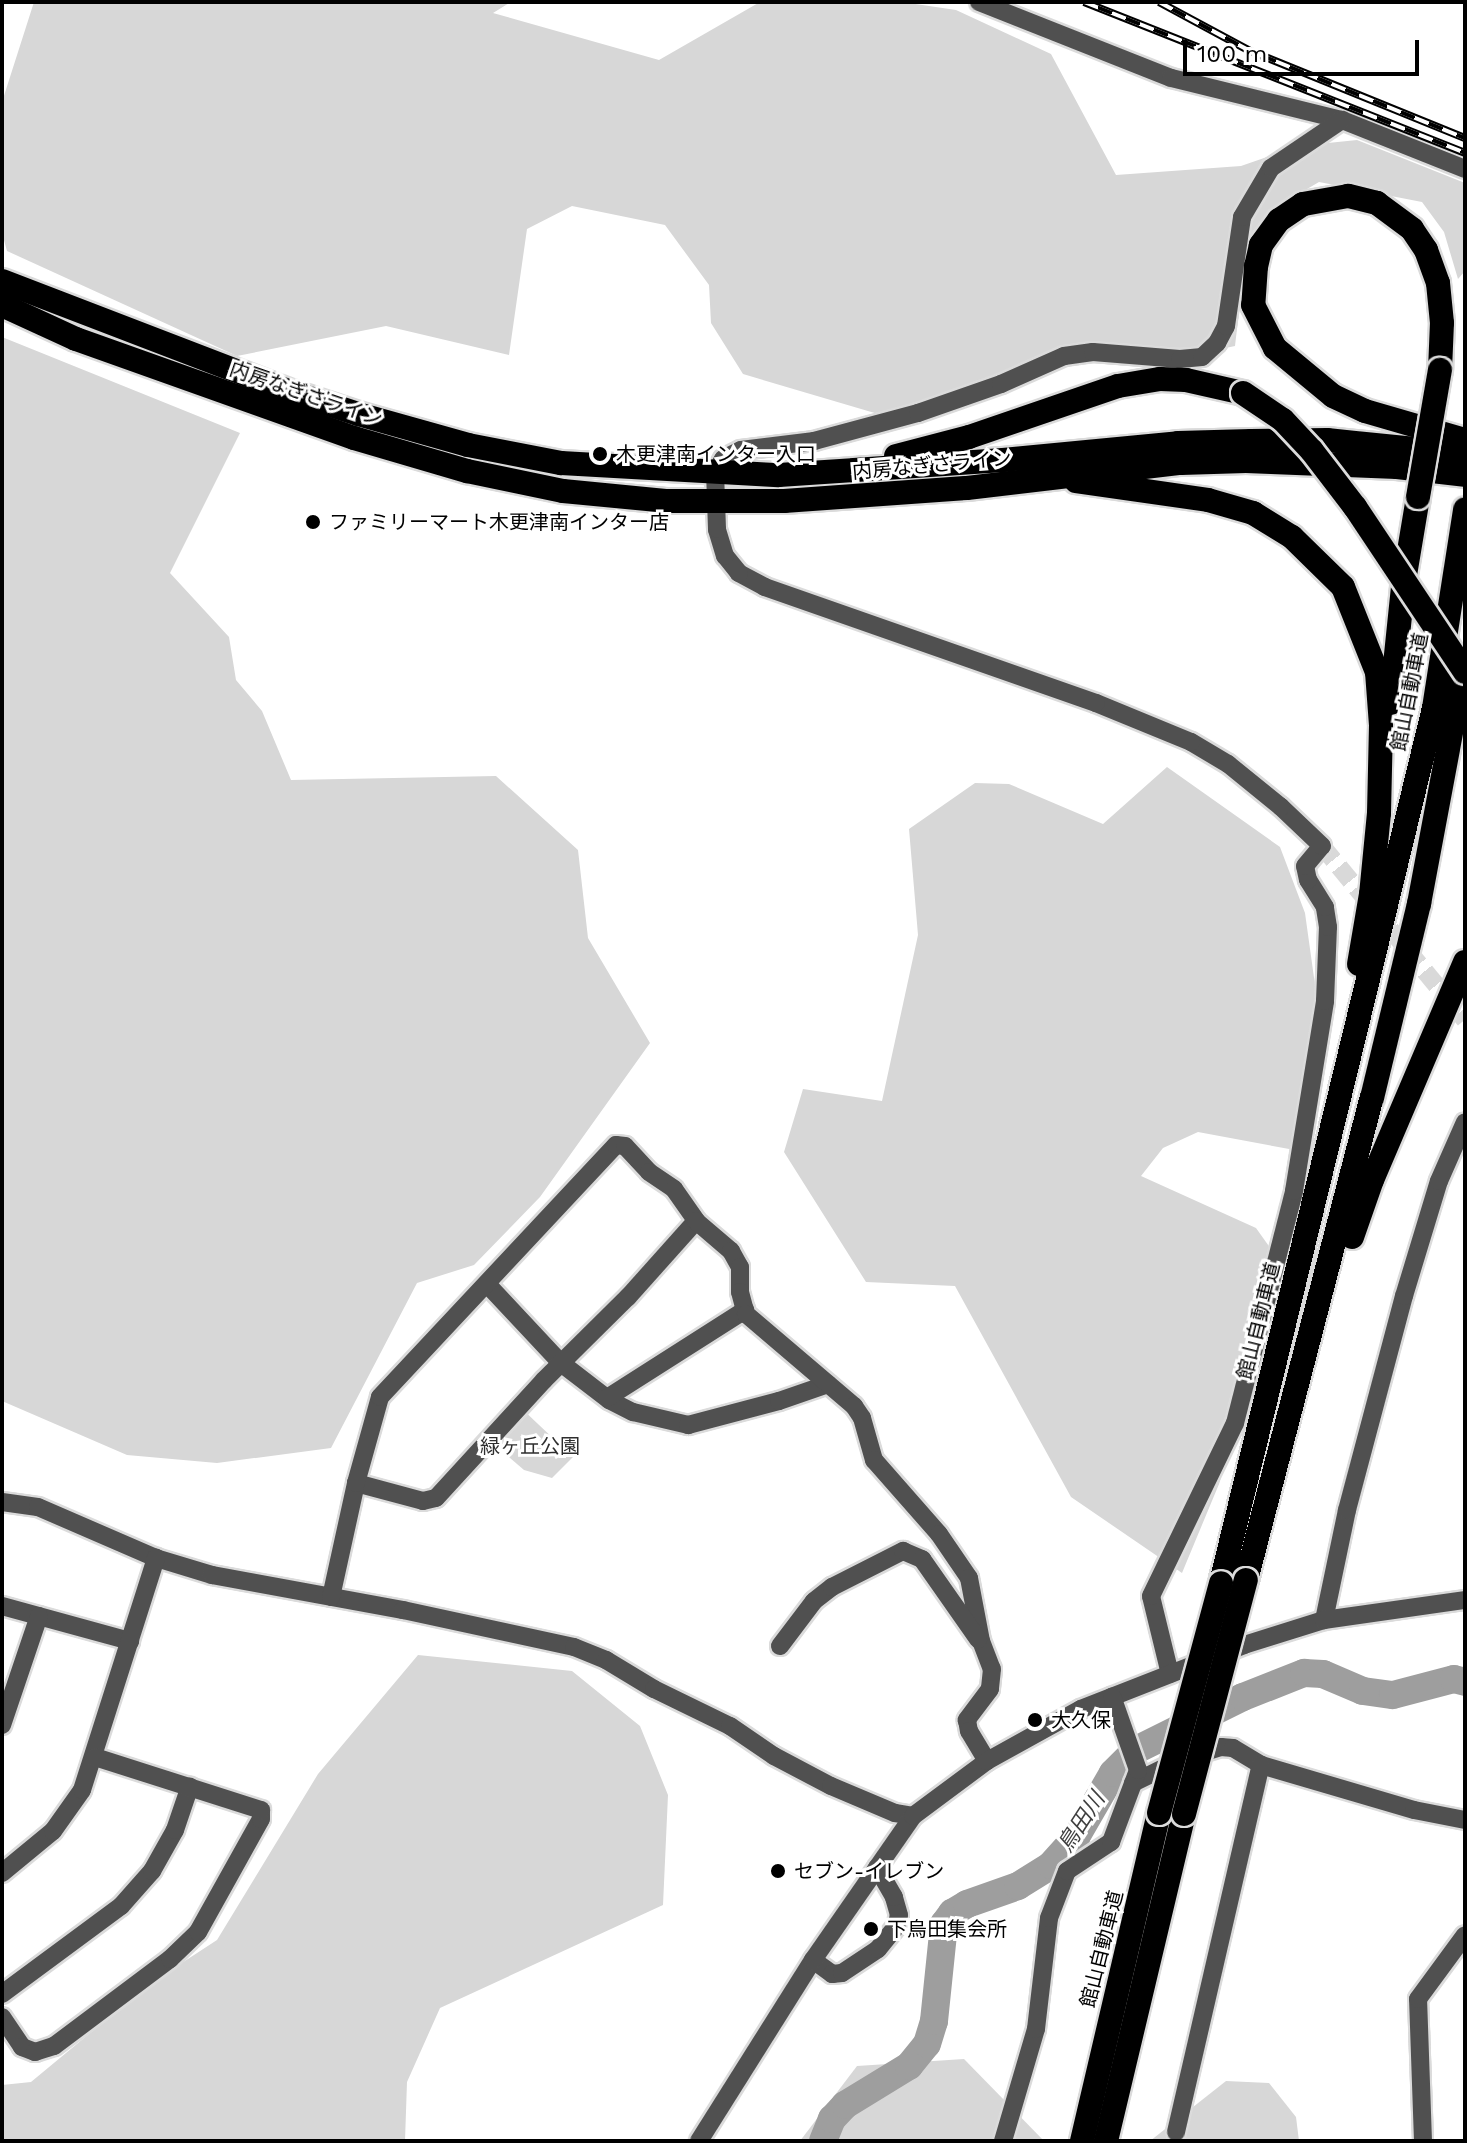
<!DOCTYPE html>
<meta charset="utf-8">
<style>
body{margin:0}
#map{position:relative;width:1467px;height:2143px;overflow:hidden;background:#fff;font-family:"Work Sans","Noto Sans JP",sans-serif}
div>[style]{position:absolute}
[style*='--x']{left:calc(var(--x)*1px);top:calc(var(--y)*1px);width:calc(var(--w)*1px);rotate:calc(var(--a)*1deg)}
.green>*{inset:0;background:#d7d7d7}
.river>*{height:28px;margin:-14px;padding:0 14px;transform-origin:14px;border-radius:14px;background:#9e9e9e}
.minor-tunnel>*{height:18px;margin-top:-9px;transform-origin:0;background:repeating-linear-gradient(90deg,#d9d9d9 0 18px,transparent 0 27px)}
.roads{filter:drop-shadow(2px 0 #dbdbdb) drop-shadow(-2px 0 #dbdbdb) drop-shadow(0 2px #dbdbdb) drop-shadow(0 -2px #dbdbdb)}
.minor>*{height:18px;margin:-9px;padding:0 9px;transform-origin:9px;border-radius:9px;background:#505050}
.highway>*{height:24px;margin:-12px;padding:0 12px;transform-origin:12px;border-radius:12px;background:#000}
.rail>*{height:8px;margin-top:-4px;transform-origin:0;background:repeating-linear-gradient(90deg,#fff 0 15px,#000 0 30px);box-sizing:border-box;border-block:2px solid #000}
.bridges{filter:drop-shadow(2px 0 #dbdbdb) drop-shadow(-2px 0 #dbdbdb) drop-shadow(0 2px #dbdbdb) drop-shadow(0 -2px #dbdbdb)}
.highway-bridge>*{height:24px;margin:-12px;padding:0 12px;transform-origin:12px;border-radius:12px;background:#000}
.dots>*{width:22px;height:22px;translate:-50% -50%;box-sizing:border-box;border:4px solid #fff;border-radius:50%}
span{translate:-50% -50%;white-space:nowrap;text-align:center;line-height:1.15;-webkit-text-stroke:6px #fff;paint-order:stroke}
.street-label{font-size:20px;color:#000}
.poi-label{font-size:20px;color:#000}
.left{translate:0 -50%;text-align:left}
.park-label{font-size:20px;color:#2e2e2e}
.water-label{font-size:22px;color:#3f3f3f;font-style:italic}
.frame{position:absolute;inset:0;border:4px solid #000;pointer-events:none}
.scale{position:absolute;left:1183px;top:40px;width:236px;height:36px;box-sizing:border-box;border:4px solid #000;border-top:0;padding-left:10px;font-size:24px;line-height:28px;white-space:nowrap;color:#000;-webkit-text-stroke:6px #fff;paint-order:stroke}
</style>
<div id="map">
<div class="green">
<div style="clip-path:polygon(34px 2px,511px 2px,493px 13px,659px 60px,760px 2px,902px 2px,956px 10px,1051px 54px,1116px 175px,1241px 166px,1299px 146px,1357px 140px,1465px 183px,1465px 271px,1458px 279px,1444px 232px,1422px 202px,1319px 182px,1268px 212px,1241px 294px,1235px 346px,1202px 353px,1112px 344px,895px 419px,743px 374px,711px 323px,709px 285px,665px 225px,572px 206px,527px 229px,509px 355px,386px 326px,237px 356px,7px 251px,2px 233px,2px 102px)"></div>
<div style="clip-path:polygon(2px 337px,240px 433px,170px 573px,229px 637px,236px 680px,262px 711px,291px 780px,496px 776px,578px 850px,588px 938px,650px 1043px,540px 1197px,474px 1265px,417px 1283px,331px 1448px,217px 1463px,127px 1455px,2px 1401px)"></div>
<div style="clip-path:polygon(1167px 767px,1280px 847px,1305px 913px,1322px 1035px,1311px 1153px,1198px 1132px,1163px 1148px,1141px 1176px,1256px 1228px,1285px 1269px,1219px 1484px,1182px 1573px,1071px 1497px,955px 1286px,866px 1282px,784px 1152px,803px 1089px,882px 1101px,918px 935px,909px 829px,975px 783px,1009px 784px,1103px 824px)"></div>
<div style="clip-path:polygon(520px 1407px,573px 1457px,552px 1478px,524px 1470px,489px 1440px)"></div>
<div style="clip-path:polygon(418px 1655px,572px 1671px,640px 1726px,668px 1795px,663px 1905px,440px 2008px,407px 2082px,405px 2141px,2px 2141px,2px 2085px,31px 2082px,148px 1985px,217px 1940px,318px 1774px)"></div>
<div style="clip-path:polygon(964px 2059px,1044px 2141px,800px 2141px,857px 2066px)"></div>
<div style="clip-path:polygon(1226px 2081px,1269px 2083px,1296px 2117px,1299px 2141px,1150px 2141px)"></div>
</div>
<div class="river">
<div style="--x:823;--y:2141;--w:24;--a:-68"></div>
<div style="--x:832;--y:2119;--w:19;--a:-47"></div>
<div style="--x:845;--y:2105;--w:75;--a:-31.4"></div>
<div style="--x:909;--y:2066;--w:28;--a:-51"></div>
<div style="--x:927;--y:2044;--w:24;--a:-73"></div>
<div style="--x:934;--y:2021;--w:98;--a:-84.1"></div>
<div style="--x:944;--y:1924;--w:14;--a:-54"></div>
<div style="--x:952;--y:1913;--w:17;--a:-31"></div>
<div style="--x:967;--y:1904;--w:54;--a:-19.4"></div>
<div style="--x:1018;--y:1886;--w:39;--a:-32"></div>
<div style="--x:1051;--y:1865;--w:38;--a:-48"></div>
<div style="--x:1076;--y:1837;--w:74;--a:-60"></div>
<div style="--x:1113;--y:1773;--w:33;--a:-45"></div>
<div style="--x:1136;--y:1750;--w:119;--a:-26.4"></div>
<div style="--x:1243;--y:1697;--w:66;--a:-21.5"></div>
<div style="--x:1304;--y:1673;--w:19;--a:3"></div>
<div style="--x:1323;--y:1674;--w:43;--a:23"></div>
<div style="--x:1363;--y:1691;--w:30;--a:8"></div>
<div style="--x:1393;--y:1695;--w:63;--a:-14.7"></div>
<div style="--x:1454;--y:1679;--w:11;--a:15"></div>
</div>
<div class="minor-tunnel">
<div style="--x:1322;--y:846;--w:225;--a:50.6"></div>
</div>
<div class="roads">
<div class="minor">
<div style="--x:979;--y:2;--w:206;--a:21.6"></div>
<div style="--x:1171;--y:78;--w:176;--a:13.8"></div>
<div style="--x:1342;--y:120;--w:132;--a:21.7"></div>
<div style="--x:487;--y:1284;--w:108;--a:46.9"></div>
<div style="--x:561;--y:1363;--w:61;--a:37.6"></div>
<div style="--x:609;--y:1400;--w:27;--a:27"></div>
<div style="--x:633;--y:1412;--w:57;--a:13.3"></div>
<div style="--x:688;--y:1425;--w:94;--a:-14.8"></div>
<div style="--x:779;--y:1401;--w:52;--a:-19.1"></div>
<div style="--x:607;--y:1398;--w:164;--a:-32.5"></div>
<div style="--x:356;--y:1483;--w:69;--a:15"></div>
<div style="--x:423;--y:1501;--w:13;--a:-13"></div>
<div style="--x:436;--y:1498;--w:160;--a:-47.5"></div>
<div style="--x:544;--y:1380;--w:118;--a:-44.7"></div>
<div style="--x:628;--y:1297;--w:102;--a:-48.2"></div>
<div style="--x:2;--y:1502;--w:36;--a:8"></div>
<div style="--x:38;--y:1507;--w:129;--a:23.4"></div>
<div style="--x:156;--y:1558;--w:59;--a:16.9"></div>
<div style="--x:212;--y:1575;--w:194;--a:10.4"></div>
<div style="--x:403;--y:1610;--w:175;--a:12.2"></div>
<div style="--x:574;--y:1647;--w:35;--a:22"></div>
<div style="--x:606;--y:1660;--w:56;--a:31.1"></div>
<div style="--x:654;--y:1689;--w:85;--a:26"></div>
<div style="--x:730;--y:1726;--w:53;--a:34.3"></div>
<div style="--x:774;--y:1756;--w:64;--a:27.8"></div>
<div style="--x:831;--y:1786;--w:69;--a:22.9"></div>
<div style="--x:895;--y:1813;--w:18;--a:9"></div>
<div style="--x:331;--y:1597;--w:117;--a:-77.6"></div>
<div style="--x:356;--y:1483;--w:89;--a:-74.4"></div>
<div style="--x:380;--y:1397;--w:345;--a:-46.9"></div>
<div style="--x:616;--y:1145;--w:9;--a:6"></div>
<div style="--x:625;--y:1146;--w:35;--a:47"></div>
<div style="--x:649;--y:1172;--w:30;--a:34"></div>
<div style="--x:674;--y:1189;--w:39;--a:55"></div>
<div style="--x:696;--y:1221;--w:46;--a:40.6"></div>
<div style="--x:731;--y:1251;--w:18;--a:61"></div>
<div style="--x:740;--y:1267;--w:25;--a:90"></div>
<div style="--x:740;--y:1292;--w:23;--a:75"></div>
<div style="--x:746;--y:1314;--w:142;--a:40.4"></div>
<div style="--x:854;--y:1406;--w:14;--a:56"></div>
<div style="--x:862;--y:1418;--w:44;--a:74.1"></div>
<div style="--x:874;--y:1460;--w:98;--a:48.7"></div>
<div style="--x:939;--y:1534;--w:53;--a:55.7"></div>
<div style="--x:969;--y:1578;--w:64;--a:79.2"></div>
<div style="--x:981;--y:1641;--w:30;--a:69"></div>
<div style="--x:992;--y:1669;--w:20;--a:96"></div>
<div style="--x:990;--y:1689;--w:39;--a:127"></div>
<div style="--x:967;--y:1720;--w:11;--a:80"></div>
<div style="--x:969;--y:1731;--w:35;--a:59"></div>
<div style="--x:2;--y:1606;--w:133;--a:15.3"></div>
<div style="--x:1324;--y:1620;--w:112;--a:-78.2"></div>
<div style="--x:1347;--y:1510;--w:221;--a:-75.1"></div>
<div style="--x:1404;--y:1296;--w:120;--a:-73.1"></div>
<div style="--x:1439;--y:1181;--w:64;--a:-66.2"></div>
<div style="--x:780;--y:1646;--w:56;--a:-52.9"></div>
<div style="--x:814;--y:1601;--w:23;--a:-38"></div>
<div style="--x:832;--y:1587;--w:80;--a:-26.9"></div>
<div style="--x:903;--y:1551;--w:21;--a:23"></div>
<div style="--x:922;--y:1559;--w:98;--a:55"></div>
<div style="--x:1170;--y:1674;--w:80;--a:-103.7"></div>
<div style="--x:1151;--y:1596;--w:192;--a:-64.1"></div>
<div style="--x:1235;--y:1423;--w:239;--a:-75.7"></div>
<div style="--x:1294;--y:1191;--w:193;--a:-80.7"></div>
<div style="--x:1325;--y:1001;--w:74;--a:-87.7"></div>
<div style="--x:1328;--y:927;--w:20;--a:-99"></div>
<div style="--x:1325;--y:907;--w:32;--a:-122"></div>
<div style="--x:1308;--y:880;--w:14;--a:-102"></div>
<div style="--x:1305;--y:866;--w:26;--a:-50"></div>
<div style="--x:1322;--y:846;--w:57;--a:-136.4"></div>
<div style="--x:1281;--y:807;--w:68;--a:-140.9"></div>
<div style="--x:1228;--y:764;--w:43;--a:-149.3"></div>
<div style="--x:1191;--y:742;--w:103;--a:-157.7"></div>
<div style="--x:1096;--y:703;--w:351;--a:-160.7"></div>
<div style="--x:765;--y:587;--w:30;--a:-152"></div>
<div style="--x:739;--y:573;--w:22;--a:-129"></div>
<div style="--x:725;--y:556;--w:28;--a:-107"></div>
<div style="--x:717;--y:529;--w:56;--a:-92"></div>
<div style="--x:715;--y:473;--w:16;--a:-60"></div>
<div style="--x:723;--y:459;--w:20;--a:-27"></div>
<div style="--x:741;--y:450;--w:74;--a:-7"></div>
<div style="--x:814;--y:441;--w:108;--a:-15.1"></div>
<div style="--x:918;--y:413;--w:88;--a:-19.3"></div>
<div style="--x:1001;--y:384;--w:69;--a:-24"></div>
<div style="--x:1064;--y:356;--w:29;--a:-8"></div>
<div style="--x:1093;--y:352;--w:87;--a:4.6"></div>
<div style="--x:1180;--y:359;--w:22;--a:-5"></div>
<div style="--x:1202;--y:357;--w:21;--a:-43"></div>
<div style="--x:1217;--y:343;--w:19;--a:-62"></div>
<div style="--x:1226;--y:326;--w:110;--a:-81.6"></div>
<div style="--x:1242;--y:217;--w:57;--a:-59.4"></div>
<div style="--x:1271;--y:168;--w:86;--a:-34.1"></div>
<div style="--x:2;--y:1725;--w:115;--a:-71.3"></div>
<div style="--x:1133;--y:1783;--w:52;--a:-26.1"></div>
<div style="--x:1180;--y:1760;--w:43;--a:-17.6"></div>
<div style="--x:1221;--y:1747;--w:12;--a:5"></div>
<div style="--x:1233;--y:1748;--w:33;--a:31"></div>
<div style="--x:1261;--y:1765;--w:159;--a:16.4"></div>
<div style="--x:1414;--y:1810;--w:52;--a:11.1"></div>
<div style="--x:2;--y:1873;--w:66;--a:-39.5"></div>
<div style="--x:53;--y:1831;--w:50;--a:-54.7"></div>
<div style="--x:82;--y:1790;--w:244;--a:-72.3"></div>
<div style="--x:813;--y:1960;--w:24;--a:36"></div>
<div style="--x:832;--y:1974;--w:10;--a:-6"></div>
<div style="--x:842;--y:1973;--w:43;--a:-33.7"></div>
<div style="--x:878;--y:1949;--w:28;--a:-51"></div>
<div style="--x:896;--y:1927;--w:12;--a:-76"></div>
<div style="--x:899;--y:1915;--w:19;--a:-106"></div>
<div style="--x:894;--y:1897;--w:34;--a:-120"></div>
<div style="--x:2;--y:1994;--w:148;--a:-36.5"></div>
<div style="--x:121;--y:1906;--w:47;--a:-48.5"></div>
<div style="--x:152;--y:1871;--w:47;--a:-60.7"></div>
<div style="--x:175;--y:1830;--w:46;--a:-71.2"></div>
<div style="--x:2;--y:2017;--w:36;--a:56"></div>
<div style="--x:22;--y:2047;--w:14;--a:21"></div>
<div style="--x:35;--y:2052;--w:20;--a:-18"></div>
<div style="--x:54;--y:2046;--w:145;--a:-36.9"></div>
<div style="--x:170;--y:1959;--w:39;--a:-44"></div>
<div style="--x:198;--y:1932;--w:129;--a:-60.9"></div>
<div style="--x:261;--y:1819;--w:9;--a:-90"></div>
<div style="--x:261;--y:1810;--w:174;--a:-162.3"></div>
<div style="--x:1176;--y:2132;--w:377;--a:-77"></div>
<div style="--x:699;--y:2141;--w:214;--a:-57.8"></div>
<div style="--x:813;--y:1960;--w:175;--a:-55.2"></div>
<div style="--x:913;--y:1816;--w:92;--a:-36.6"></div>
<div style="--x:987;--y:1761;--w:107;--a:-29"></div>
<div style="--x:1081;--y:1709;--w:175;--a:-21.4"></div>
<div style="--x:1244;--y:1645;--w:84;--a:-17.4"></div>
<div style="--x:1324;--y:1620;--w:142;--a:-8.1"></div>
<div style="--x:1003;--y:2141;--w:117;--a:-73.6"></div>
<div style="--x:1036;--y:2029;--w:112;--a:-83.3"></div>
<div style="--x:1049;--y:1918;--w:50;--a:-69"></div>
<div style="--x:1067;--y:1871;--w:53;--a:-33.4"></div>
<div style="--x:1111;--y:1842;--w:77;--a:-69.4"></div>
<div style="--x:1138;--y:1770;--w:78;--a:-109.4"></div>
<div style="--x:1423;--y:2141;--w:142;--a:-92"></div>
<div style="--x:1418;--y:1999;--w:79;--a:-53.7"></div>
</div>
<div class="highway">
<div style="--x:2;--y:281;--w:310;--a:21"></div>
<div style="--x:291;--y:392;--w:71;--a:18.2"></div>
<div style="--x:358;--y:414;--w:114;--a:15.7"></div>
<div style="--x:468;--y:445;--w:95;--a:11"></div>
<div style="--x:561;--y:463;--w:218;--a:3.2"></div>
<div style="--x:779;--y:475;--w:225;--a:-3.8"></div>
<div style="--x:1003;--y:460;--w:176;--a:-5.5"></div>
<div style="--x:1178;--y:443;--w:73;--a:-1.6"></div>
<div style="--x:1251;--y:441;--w:76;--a:-0.8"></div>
<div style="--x:1327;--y:440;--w:139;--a:5.8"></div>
<div style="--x:2;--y:305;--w:81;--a:24.7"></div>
<div style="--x:76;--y:339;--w:295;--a:19.6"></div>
<div style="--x:354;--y:438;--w:118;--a:16.3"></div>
<div style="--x:467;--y:471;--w:98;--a:11.8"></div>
<div style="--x:563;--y:491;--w:103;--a:5.5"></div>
<div style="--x:666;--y:501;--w:118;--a:0"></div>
<div style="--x:784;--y:501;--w:183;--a:-4.1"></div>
<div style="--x:967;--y:488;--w:215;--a:-6.7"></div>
<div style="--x:1181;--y:463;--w:65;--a:-1.8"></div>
<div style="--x:1246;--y:461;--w:151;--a:2.3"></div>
<div style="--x:1397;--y:467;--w:68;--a:6.7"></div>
<div style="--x:1440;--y:370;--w:47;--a:-87.6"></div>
<div style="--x:1442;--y:323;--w:40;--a:-95.7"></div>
<div style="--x:1438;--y:283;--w:35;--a:-110"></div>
<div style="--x:1426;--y:250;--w:25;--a:-124"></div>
<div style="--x:1412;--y:229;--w:44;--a:-143.4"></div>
<div style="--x:1377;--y:203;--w:30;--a:-166"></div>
<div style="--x:1348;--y:196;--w:46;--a:169.9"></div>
<div style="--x:1303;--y:204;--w:29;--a:146"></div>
<div style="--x:1279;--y:220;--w:31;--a:126"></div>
<div style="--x:1261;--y:245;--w:22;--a:103"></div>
<div style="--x:1256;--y:266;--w:39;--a:94"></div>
<div style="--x:1253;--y:305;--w:48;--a:62.9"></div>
<div style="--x:1275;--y:348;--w:75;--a:39.6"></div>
<div style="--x:1333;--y:396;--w:35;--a:25"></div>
<div style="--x:1365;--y:411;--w:104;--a:16.2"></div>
<div style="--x:896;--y:456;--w:75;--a:-14.6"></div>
<div style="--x:969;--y:437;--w:157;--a:-18.9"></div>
<div style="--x:1118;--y:386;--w:43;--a:-9.5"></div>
<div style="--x:1160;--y:379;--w:26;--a:2"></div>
<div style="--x:1186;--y:380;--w:58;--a:12.8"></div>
<div style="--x:1076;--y:481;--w:133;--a:8.2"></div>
<div style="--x:1208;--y:500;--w:47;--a:16.1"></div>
<div style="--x:1253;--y:513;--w:46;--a:31.6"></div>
<div style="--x:1292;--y:537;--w:71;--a:44.4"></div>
<div style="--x:1343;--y:587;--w:92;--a:68.2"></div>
<div style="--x:1377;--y:672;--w:53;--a:85.7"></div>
<div style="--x:1381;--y:725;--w:88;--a:91.3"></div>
<div style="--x:1379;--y:813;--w:81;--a:95.6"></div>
<div style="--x:1371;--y:894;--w:71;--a:99.7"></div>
<div style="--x:1391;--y:703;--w:117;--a:-84.1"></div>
<div style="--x:1403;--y:587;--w:91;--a:-80.5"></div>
<div style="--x:1352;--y:1237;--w:60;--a:-70.7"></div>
<div style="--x:1372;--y:1180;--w:237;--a:-66.9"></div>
<div style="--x:1246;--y:1580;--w:498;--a:-75.4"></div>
<div style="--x:1372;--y:1098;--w:200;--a:-76.4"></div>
<div style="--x:1419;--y:904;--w:249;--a:-79.4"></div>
<div style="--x:1221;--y:1583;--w:901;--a:-76.32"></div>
<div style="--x:1434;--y:708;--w:201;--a:-81.1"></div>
<div style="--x:1082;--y:2141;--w:337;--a:-76.8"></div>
<div style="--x:1106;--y:2141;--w:336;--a:-76.6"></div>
</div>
</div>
<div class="rail">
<div style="--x:1084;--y:2;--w:410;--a:21.6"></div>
<div style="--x:1159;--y:2;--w:101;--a:28.3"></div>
<div style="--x:1248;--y:50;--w:234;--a:22.1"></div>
</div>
<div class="bridges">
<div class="highway-bridge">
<div style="--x:1243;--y:393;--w:48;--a:34"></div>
<div style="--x:1283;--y:420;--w:42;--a:46.9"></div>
<div style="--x:1312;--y:451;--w:71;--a:52.5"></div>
<div style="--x:1355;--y:507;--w:198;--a:56.3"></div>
<div style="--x:1418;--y:497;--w:129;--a:-80.2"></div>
<div style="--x:1159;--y:1813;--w:238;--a:-74.9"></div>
<div style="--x:1184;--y:1814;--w:242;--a:-75.2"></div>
</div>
</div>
<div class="dots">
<div style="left:600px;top:454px;background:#000"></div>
<div style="left:313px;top:522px;background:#000"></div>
<div style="left:1035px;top:1720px;background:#000"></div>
<div style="left:778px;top:1871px;background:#000"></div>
<div style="left:871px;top:1929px;background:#000"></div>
</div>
<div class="street-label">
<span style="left:306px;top:394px;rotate:19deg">内房なぎさライン</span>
<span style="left:932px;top:465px;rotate:-5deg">内房なぎさライン</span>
<span style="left:1410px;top:692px;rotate:-79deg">館山自動車道</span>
<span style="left:1259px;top:1321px;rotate:-76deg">館山自動車道</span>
<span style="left:1102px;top:1949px;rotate:-76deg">館山自動車道</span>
</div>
<div class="poi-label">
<span class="left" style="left:616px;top:454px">木更津南インター入口</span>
<span class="left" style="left:329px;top:522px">ファミリーマート木更津南インター店</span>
<span class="left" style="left:1051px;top:1720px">大久保</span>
<span class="left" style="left:794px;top:1871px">セブン-イレブン</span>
<span class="left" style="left:887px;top:1929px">下烏田集会所</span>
</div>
<div class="park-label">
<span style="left:530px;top:1446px">緑ヶ丘公園</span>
</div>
<div class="water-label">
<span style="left:1081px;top:1822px;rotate:-57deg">鳥田川</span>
</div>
<div class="frame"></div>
<div class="scale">100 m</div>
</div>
